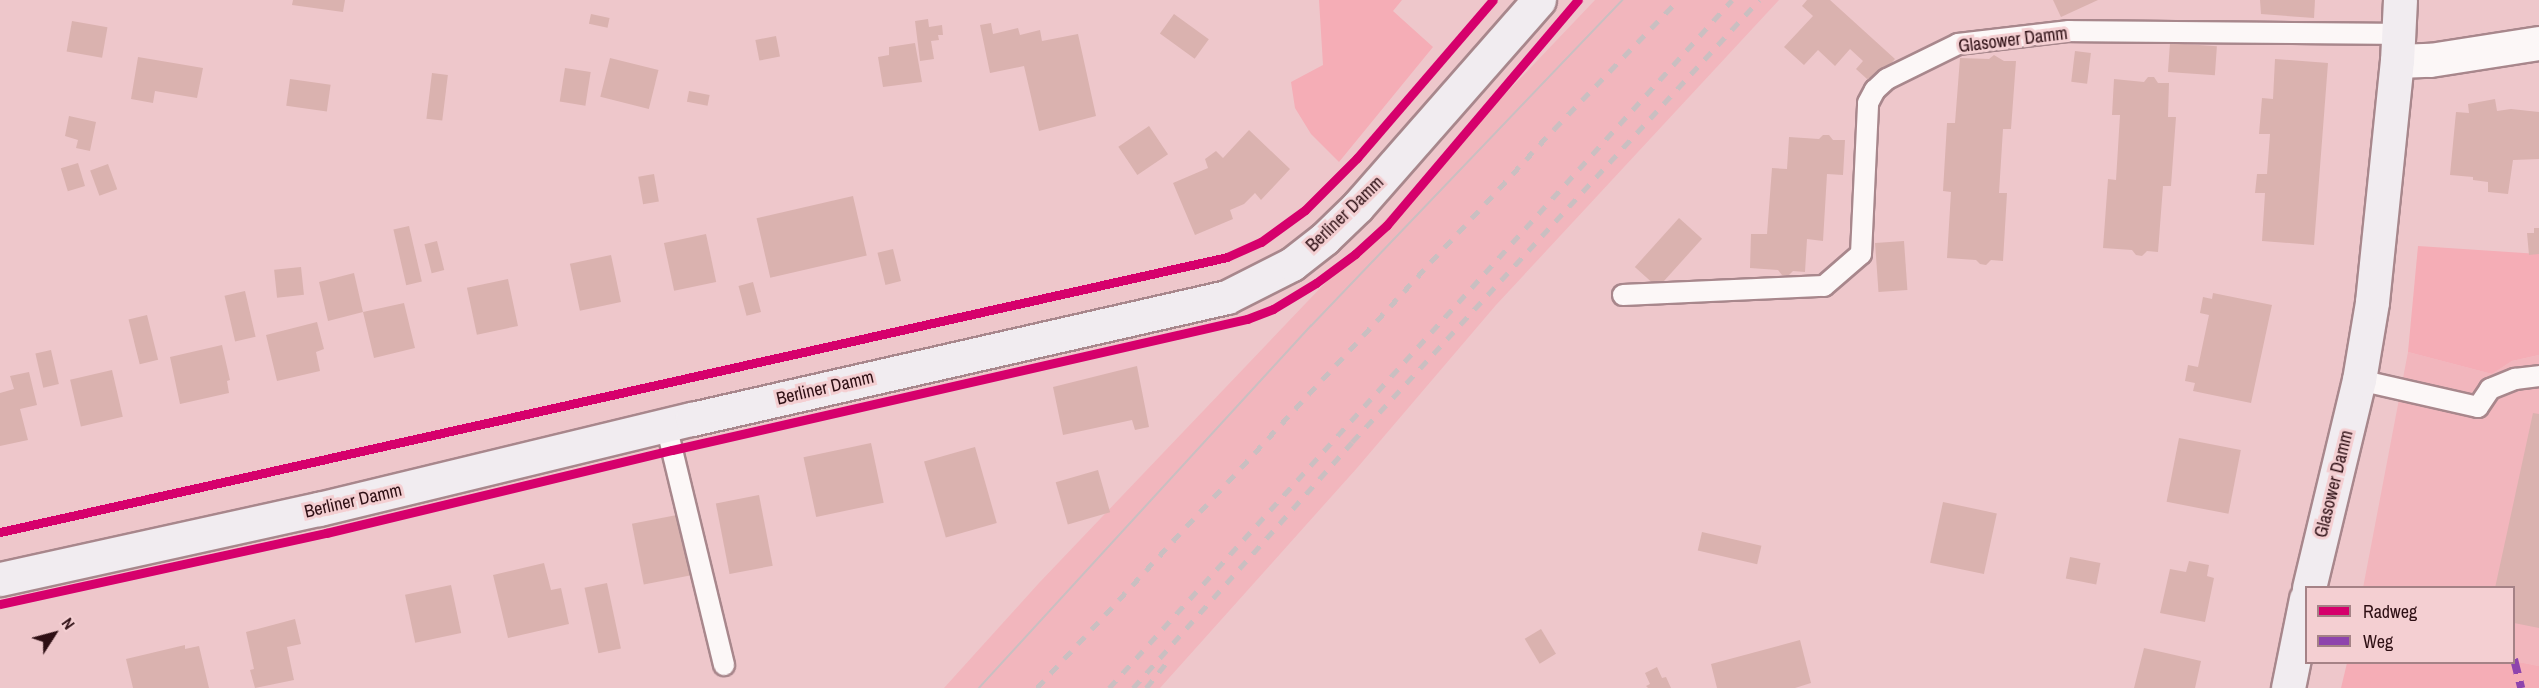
<!DOCTYPE html>
<style>
body{margin:0}
#map{position:relative;width:2539px;height:688px;overflow:hidden;background:#eec7cb;font-family:"Archivo Narrow",sans-serif}
div>[style]{position:absolute}
[style*='--x']{left:calc(var(--x)*1px);top:calc(var(--y)*1px);width:calc(var(--w)*1px);rotate:calc(var(--a)*1deg)}
.built>*{inset:0;background:#f2b6bd}
.green>*{inset:0;background:#f5adb6}
.building>*{inset:0;background:#dab2af;transform-origin:0 0}
.roads{filter:drop-shadow(2px 0 #a8878c) drop-shadow(-2px 0 #a8878c) drop-shadow(0 2px #a8878c) drop-shadow(0 -2px #a8878c)}
.lane>*{height:20px;margin:-10px;padding:0 10px;transform-origin:10px;border-radius:10px;background:#fcf7f7}
.street>*{height:33px;margin:-16.5px;padding:0 16.5px;transform-origin:16.5px;border-radius:16.5px;background:#fcf7f7}
.secondary>*{height:33px;margin:-16.5px;padding:0 16.5px;transform-origin:16.5px;border-radius:16.5px;background:#f1ecf0}
.tram>*{height:1.5px;margin:-0.75px;padding:0 0.75px;transform-origin:0.75px;border-radius:0.75px;background:#cabfc1}
.rail>*{height:4.5px;margin-top:-2.25px;transform-origin:0;background:repeating-linear-gradient(90deg,#cabfc1 0 10px,transparent 0 20px)}
.quiet>*{height:8px;margin-top:-4px;transform-origin:0;background:repeating-linear-gradient(90deg,#8e44ad 0 15px,transparent 0 23px)}
.cycleway>*{height:9px;margin:-4.5px;padding:0 4.5px;transform-origin:4.5px;border-radius:4.5px;background:#d6006c}
span{translate:-50% -50%;white-space:nowrap;text-align:center;line-height:1.15;-webkit-text-stroke:6px #f4cfd2;paint-order:stroke}
.street-label{font-size:18px;color:#2e0f14}
.legend{position:absolute;left:2305px;top:586px;width:210px;height:78px;box-sizing:border-box;background:#f4cfd2;border:2px solid #a58286;margin:0;padding:8px 10px;list-style:none;font-size:18px;color:#2e0f14}
.legend li{display:flex;align-items:center;gap:12px;height:30px}
.legend b{width:30px;border:2px solid #a58286}
.north{position:absolute;left:24px;top:604px;width:60px;height:60px;-webkit-text-stroke:4px #f4cfd2;paint-order:stroke;rotate:54deg;font-size:16px;font-weight:700;line-height:24px;text-align:center;color:#2e0f14}
.north::after{content:'';display:block;margin:auto;width:21px;height:27px;background:#2e0f14;clip-path:polygon(50% 0,100% 100%,50% 72%,0 100%)}
</style>
<div id="map">
<div class="built">
<div style="clip-path:polygon(1595px 0,1779px 0,1496px 305px,1357px 468px,1160px 688px,944px 688px,1039px 583px)"></div>
<div style="clip-path:polygon(2408px 352px,2492px 374px,2512px 361px,2539px 355px,2539px 666px,2514px 661px,2514px 588px,2363px 588px)"></div>
</div>
<div class="green">
<div style="clip-path:polygon(1319px 0,1402px 0,1393px 11px,1433px 47px,1339px 162px,1311px 134px,1295px 108px,1291px 82px,1323px 65px)"></div>
<div style="clip-path:polygon(2418px 246px,2539px 254px,2539px 355px,2512px 361px,2492px 374px,2408px 352px)"></div>
<div style="clip-path:polygon(2514px 661px,2539px 666px,2539px 688px,2341px 688px,2347px 663px)"></div>
</div>
<div class="building">
<div style="clip-path:polygon(293px 0,345px 0,343px 12px,292px 5px)"></div>
<div style="clip-path:polygon(1807px 0,1830px 0,1895px 59px,1882px 74px,1867px 79px,1856px 69px,1863px 61px,1850px 49px,1835px 66px,1818px 50px,1804px 65px,1784px 47px,1813px 16px,1802px 6px)"></div>
<div style="clip-path:polygon(2053px 0,2098px 0,2061px 17px)"></div>
<div style="clip-path:polygon(2260px 0,2315px 0,2314px 18px,2261px 14px)"></div>
<div style="left:591px;top:14px;width:19px;height:10px;rotate:12deg"></div>
<div style="left:1174px;top:14px;width:43px;height:24px;rotate:36deg"></div>
<div style="clip-path:polygon(928px 19px,929px 27px,942px 25px,943px 35px,938px 35px,939px 40px,931px 41px,934px 59px,920px 61px,915px 21px)"></div>
<div style="left:72px;top:21px;width:36px;height:31px;rotate:10deg"></div>
<div style="clip-path:polygon(991px 23px,993px 34px,1018px 28px,1020px 35px,1040px 30px,1042px 41px,1078px 34px,1096px 116px,1039px 131px,1024px 66px,990px 73px,980px 25px)"></div>
<div style="left:776px;top:36px;width:21px;height:21px;rotate:79deg"></div>
<div style="clip-path:polygon(915px 43px,922px 82px,883px 87px,878px 57px,889px 55px,889px 47px)"></div>
<div style="left:2170px;top:43px;width:47px;height:29px;rotate:4deg"></div>
<div style="left:2075px;top:51px;width:16px;height:31px;rotate:7deg"></div>
<div style="clip-path:polygon(1994px 55px,2004px 61px,2016px 61px,2011px 129px,2003px 129px,1999px 193px,2007px 193px,2003px 261px,1991px 260px,1986px 265px,1980px 264px,1976px 260px,1947px 258px,1951px 192px,1943px 191px,1947px 123px,1955px 123px,1960px 58px,1989px 59px)"></div>
<div style="clip-path:polygon(138px 57px,203px 68px,197px 98px,155px 91px,153px 103px,131px 99px)"></div>
<div style="left:610px;top:58px;width:50px;height:40px;rotate:14deg"></div>
<div style="clip-path:polygon(2275px 59px,2328px 63px,2314px 245px,2262px 241px,2265px 193px,2255px 193px,2257px 174px,2267px 174px,2270px 134px,2259px 134px,2262px 98px,2273px 99px)"></div>
<div style="left:565px;top:68px;width:26px;height:34px;rotate:9deg"></div>
<div style="left:432px;top:73px;width:16px;height:46px;rotate:7deg"></div>
<div style="clip-path:polygon(2148px 77px,2154px 77px,2158px 83px,2169px 83px,2168px 117px,2176px 117px,2171px 186px,2163px 186px,2158px 252px,2147px 251px,2142px 256px,2136px 255px,2132px 250px,2103px 248px,2108px 179px,2116px 180px,2120px 115px,2112px 115px,2114px 79px,2144px 82px)"></div>
<div style="left:290px;top:79px;width:41px;height:27px;rotate:8deg"></div>
<div style="left:689px;top:91px;width:21px;height:11px;rotate:11deg"></div>
<div style="clip-path:polygon(2495px 99px,2497px 111px,2511px 109px,2539px 112px,2539px 159px,2513px 160px,2508px 194px,2488px 192px,2488px 182px,2473px 180px,2473px 177px,2450px 175px,2456px 112px,2469px 113px,2468px 104px)"></div>
<div style="clip-path:polygon(69px 116px,96px 122px,90px 151px,76px 148px,78px 140px,65px 136px)"></div>
<div style="left:1149px;top:126px;width:34px;height:37px;rotate:56deg"></div>
<div style="clip-path:polygon(1249px 130px,1290px 169px,1261px 200px,1255px 193px,1244px 204px,1230px 210px,1233px 219px,1195px 235px,1173px 183px,1208px 168px,1205px 159px,1216px 151px,1223px 158px)"></div>
<div style="clip-path:polygon(1823px 135px,1829px 135px,1833px 140px,1845px 140px,1843px 175px,1827px 174px,1823px 241px,1807px 239px,1805px 272px,1793px 271px,1789px 275px,1782px 275px,1778px 270px,1750px 268px,1751px 234px,1767px 234px,1772px 168px,1787px 169px,1789px 137px,1819px 139px)"></div>
<div style="left:78px;top:163px;width:24px;height:18px;rotate:73deg"></div>
<div style="left:108px;top:164px;width:27px;height:19px;rotate:70deg"></div>
<div style="left:654px;top:174px;width:28px;height:16px;rotate:80deg"></div>
<div style="left:853px;top:196px;width:61px;height:99px;rotate:77deg"></div>
<div style="left:1679px;top:218px;width:31px;height:66px;rotate:42deg"></div>
<div style="left:409px;top:226px;width:57px;height:16px;rotate:77deg"></div>
<div style="clip-path:polygon(2534px 228px,2539px 228px,2539px 254px,2529px 255px,2527px 233px,2534px 233px)"></div>
<div style="left:706px;top:234px;width:49px;height:43px;rotate:78deg"></div>
<div style="left:437px;top:241px;width:30px;height:13px;rotate:76deg"></div>
<div style="left:1904px;top:241px;width:49px;height:29px;rotate:86deg"></div>
<div style="left:893px;top:249px;width:33px;height:16px;rotate:76deg"></div>
<div style="left:611px;top:255px;width:48px;height:42px;rotate:78deg"></div>
<div style="left:301px;top:267px;width:28px;height:27px;rotate:84deg"></div>
<div style="clip-path:polygon(354px 273px,363px 312px,404px 303px,415px 348px,374px 358px,363px 312px,328px 321px,319px 282px)"></div>
<div style="left:508px;top:279px;width:48px;height:42px;rotate:78deg"></div>
<div style="left:753px;top:282px;width:31px;height:15px;rotate:75deg"></div>
<div style="left:245px;top:291px;width:47px;height:21px;rotate:77deg"></div>
<div style="clip-path:polygon(2213px 293px,2272px 305px,2251px 403px,2193px 391px,2195px 383px,2185px 381px,2188px 365px,2198px 367px,2209px 315px,2200px 313px,2203px 297px,2212px 299px)"></div>
<div style="left:147px;top:315px;width:46px;height:19px;rotate:76deg"></div>
<div style="clip-path:polygon(317px 322px,324px 349px,316px 352px,320px 371px,277px 381px,266px 335px)"></div>
<div style="clip-path:polygon(222px 345px,230px 380px,227px 381px,229px 393px,180px 404px,170px 357px)"></div>
<div style="left:51px;top:350px;width:35px;height:16px;rotate:77deg"></div>
<div style="clip-path:polygon(1137px 366px,1149px 427px,1135px 430px,1132px 420px,1063px 435px,1053px 387px)"></div>
<div style="left:112px;top:370px;width:48px;height:43px;rotate:77deg"></div>
<div style="clip-path:polygon(29px 372px,37px 405px,20px 409px,28px 440px,0 446px,0 393px,14px 389px,10px 376px)"></div>
<div style="clip-path:polygon(2533px 413px,2539px 414px,2539px 628px,2514px 623px,2514px 588px,2495px 588px)"></div>
<div style="left:2179px;top:438px;width:63px;height:65px;rotate:11deg"></div>
<div style="left:871px;top:443px;width:61px;height:69px;rotate:78deg"></div>
<div style="left:975px;top:447px;width:79px;height:53px;rotate:74deg"></div>
<div style="left:1098px;top:470px;width:44px;height:44px;rotate:74deg"></div>
<div style="left:759px;top:495px;width:72px;height:44px;rotate:79deg"></div>
<div style="left:1943px;top:502px;width:55px;height:62px;rotate:12deg"></div>
<div style="left:682px;top:514px;width:62px;height:51px;rotate:79deg"></div>
<div style="left:1702px;top:532px;width:61px;height:19px;rotate:13deg"></div>
<div style="left:2070px;top:557px;width:31px;height:22px;rotate:11deg"></div>
<div style="clip-path:polygon(2189px 561px,2209px 565px,2207px 576px,2214px 578px,2205px 622px,2160px 613px,2170px 569px,2186px 572px)"></div>
<div style="clip-path:polygon(544px 563px,551px 590px,561px 588px,569px 624px,508px 638px,493px 575px)"></div>
<div style="left:607px;top:583px;width:67px;height:23px;rotate:78deg"></div>
<div style="left:451px;top:585px;width:49px;height:47px;rotate:78deg"></div>
<div style="clip-path:polygon(295px 619px,301px 644px,287px 647px,294px 680px,255px 688px,250px 670px,254px 669px,246px 632px)"></div>
<div style="left:1541px;top:629px;width:29px;height:19px;rotate:59deg"></div>
<div style="clip-path:polygon(1800px 640px,1811px 683px,1795px 688px,1717px 688px,1711px 664px)"></div>
<div style="clip-path:polygon(185px 645px,185px 649px,199px 646px,209px 688px,133px 688px,126px 659px)"></div>
<div style="clip-path:polygon(2144px 648px,2201px 661px,2195px 688px,2134px 688px)"></div>
<div style="clip-path:polygon(1657px 667px,1662px 678px,1666px 677px,1671px 688px,1648px 688px,1646px 686px,1650px 684px,1645px 673px)"></div>
</div>
<div class="roads">
<div class="lane">
<div style="--x:1623;--y:295;--w:201;--a:-2.6"></div>
<div style="--x:1824;--y:286;--w:49;--a:-40.9"></div>
<div style="--x:1861;--y:254;--w:151;--a:-87.3"></div>
<div style="--x:1868;--y:103;--w:15;--a:-62"></div>
<div style="--x:1875;--y:90;--w:16;--a:-43"></div>
<div style="--x:1887;--y:79;--w:79;--a:-26.2"></div>
<div style="--x:1958;--y:44;--w:112;--a:-6.7"></div>
<div style="--x:2069;--y:31;--w:330;--a:0.5"></div>
<div style="--x:2359;--y:380;--w:122;--a:12.8"></div>
<div style="--x:2478;--y:407;--w:22;--a:-56"></div>
<div style="--x:2490;--y:389;--w:27;--a:-22"></div>
<div style="--x:2515;--y:379;--w:24;--a:-7"></div>
<div style="--x:666;--y:425;--w:247;--a:76.4"></div>
</div>
<div class="street">
<div style="--x:2397;--y:61;--w:33;--a:-2"></div>
<div style="--x:2430;--y:60;--w:110;--a:-8.9"></div>
</div>
<div class="secondary">
<div style="--x:0;--y:579;--w:327;--a:-12.4"></div>
<div style="--x:319;--y:509;--w:384;--a:-13.6"></div>
<div style="--x:692;--y:419;--w:549;--a:-12.85"></div>
<div style="--x:1227;--y:297;--w:73;--a:-26.9"></div>
<div style="--x:1292;--y:264;--w:41;--a:-38"></div>
<div style="--x:1324;--y:239;--w:47;--a:-44.1"></div>
<div style="--x:1358;--y:206;--w:274;--a:-48.7"></div>
<div style="--x:2309;--y:588;--w:214;--a:-76.5"></div>
<div style="--x:2359;--y:380;--w:79;--a:-80.5"></div>
<div style="--x:2372;--y:302;--w:242;--a:-84.1"></div>
<div style="--x:2397;--y:61;--w:61;--a:-87.2"></div>
<div style="--x:2288;--y:688;--w:91;--a:-78.6"></div>
</div>
</div>
<div class="tram">
<div style="--x:979;--y:688;--w:491;--a:-47.5"></div>
<div style="--x:1311;--y:326;--w:451;--a:-46.3"></div>
</div>
<div class="rail">
<div style="--x:1037;--y:688;--w:761;--a:-47.24"></div>
<div style="--x:1554;--y:129;--w:179;--a:-46.1"></div>
<div style="--x:1109;--y:688;--w:928;--a:-47.84"></div>
<div style="--x:1133;--y:688;--w:329;--a:-48.3"></div>
<div style="--x:1352;--y:442;--w:601;--a:-47.36"></div>
<div style="--x:1146;--y:688;--w:33;--a:-51"></div>
</div>
<div class="quiet">
<div style="--x:2514;--y:659;--w:30;--a:76"></div>
</div>
<div class="cycleway">
<div style="--x:0;--y:532;--w:1257;--a:-12.63"></div>
<div style="--x:1227;--y:257;--w:37;--a:-24"></div>
<div style="--x:1261;--y:242;--w:54;--a:-36"></div>
<div style="--x:1305;--y:210;--w:74;--a:-45"></div>
<div style="--x:1357;--y:158;--w:208;--a:-49.3"></div>
<div style="--x:0;--y:604;--w:334;--a:-12.3"></div>
<div style="--x:326;--y:533;--w:356;--a:-13.5"></div>
<div style="--x:672;--y:450;--w:590;--a:-12.83"></div>
<div style="--x:1247;--y:319;--w:28;--a:-21"></div>
<div style="--x:1273;--y:309;--w:50;--a:-31.2"></div>
<div style="--x:1316;--y:283;--w:49;--a:-36.6"></div>
<div style="--x:1355;--y:254;--w:43;--a:-42.2"></div>
<div style="--x:1387;--y:225;--w:295;--a:-49.7"></div>
</div>
<div class="street-label">
<span style="left:2013px;top:40px;rotate:-7deg">Glasower Damm</span>
<span style="left:1345px;top:214px;rotate:-44deg">Berliner Damm</span>
<span style="left:825px;top:388px;rotate:-13deg">Berliner Damm</span>
<span style="left:2334px;top:484px;rotate:-76deg">Glasower Damm</span>
<span style="left:353px;top:501px;rotate:-13deg">Berliner Damm</span>
</div>
<ul class="legend">
<li><b style="height:8px;background:#d6006c"></b>Radweg</li>
<li><b style="height:8px;background:#8e44ad"></b>Weg</li>
</ul>
<div class="north">N</div>
</div>
